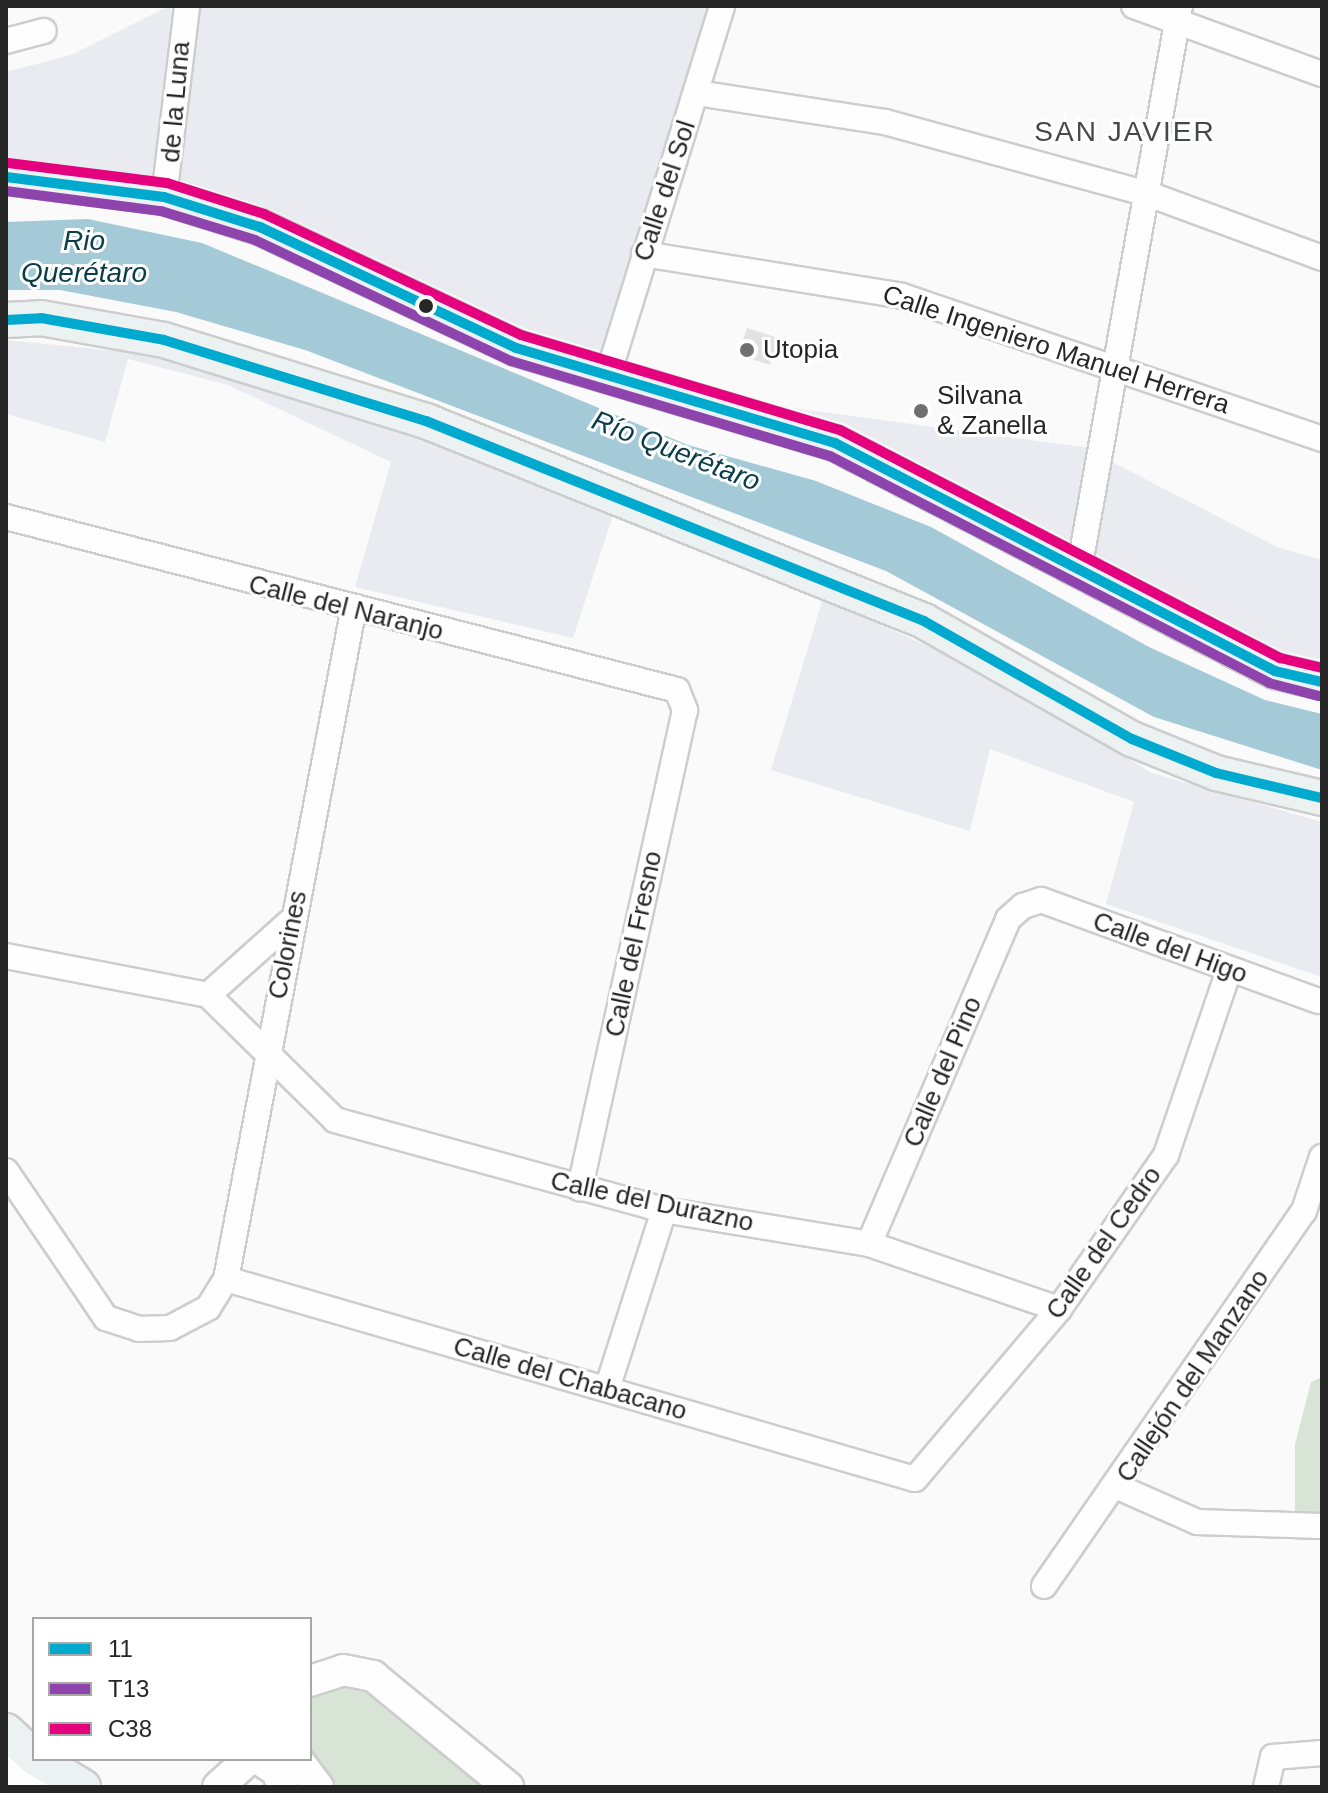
<!DOCTYPE html>
<meta charset="utf-8">
<style>
body{margin:0}
#map{position:relative;width:1328px;height:1793px;overflow:hidden;background:#fafafb;font-family:Arial,sans-serif}
div>[style]{position:absolute}
[style*='--x']{left:calc(var(--x)*1px);top:calc(var(--y)*1px);width:calc(var(--w)*1px);rotate:calc(var(--a)*1deg)}
.built>*{inset:0;background:#e9ebf0}
.green>*{inset:0;background:#d8e5d6}
.water>*{inset:0;background:#a4cad7}
.building>*{inset:0;background:#e2e2e3;transform-origin:0 0}
.roads{filter:drop-shadow(2px 0 #cdcdce) drop-shadow(-2px 0 #cdcdce) drop-shadow(0 2px #cdcdce) drop-shadow(0 -2px #cdcdce)}
.minor>*{height:24px;margin:-12px;padding:0 12px;transform-origin:12px;border-radius:12px;background:#fefefe}
.tertiary>*{height:30px;margin:-15px;padding:0 15px;transform-origin:15px;border-radius:15px;background:#fefefe}
.secondary>*{height:34px;margin:-17px;padding:0 17px;transform-origin:17px;border-radius:17px;background:#ecf1f2}
.bus-1>*{height:10px;margin:-5px;padding:0 5px;transform-origin:5px;border-radius:5px;background:#00a9ce}
.bus-2>*{height:10px;margin:-5px;padding:0 5px;transform-origin:5px;border-radius:5px;background:#8e44ad}
.bus-3>*{height:10px;margin:-5px;padding:0 5px;transform-origin:5px;border-radius:5px;background:#e5007d}
.dots>*{width:22px;height:22px;translate:-50% -50%;box-sizing:border-box;border:4px solid #fff;border-radius:50%}
span{translate:-50% -50%;white-space:nowrap;text-align:center;line-height:1.15;-webkit-text-stroke:6px #fff;paint-order:stroke}
.street-label{font-size:26px;color:#262627}
.poi-label{font-size:26px;color:#262627}
.left{translate:0 -50%;text-align:left}
.neighbourhood-label{font-size:28px;color:#474849;letter-spacing:2px}
.water-label{font-size:28px;color:#0a3d4a;font-style:italic}
.frame{position:absolute;inset:0;border:8px solid #262627;pointer-events:none}
.legend{position:absolute;left:32px;top:1617px;width:280px;height:144px;box-sizing:border-box;background:#fff;border:2px solid #a8a8a9;margin:0;padding:10px 14px;list-style:none;font-size:24px;color:#262627}
.legend li{display:flex;align-items:center;gap:16px;height:40px}
.legend b{width:40px;border:2px solid #a8a8a9}
</style>
<div id="map">
<div class="built">
<div style="clip-path:polygon(169px 6px,183px 24px,187px 6px,722px 6px,614px 355px,524px 328px,268px 208px,170px 177px,164px 197px,6px 177px,6px 72px,71px 55px)"></div>
<div style="clip-path:polygon(6px 340px,128px 352px,328px 397px,613px 515px,573px 638px,355px 587px,391px 462px,228px 385px,128px 359px,105px 442px,6px 414px)"></div>
<div style="clip-path:polygon(792px 408px,1083px 447px,1277px 547px,1322px 560px,1322px 660px,1282px 651px,843px 423px)"></div>
<div style="clip-path:polygon(823px 598px,995px 677px,1152px 773px,1322px 822px,1322px 977px,1106px 904px,1134px 802px,990px 749px,970px 831px,771px 770px)"></div>
</div>
<div class="green">
<div style="clip-path:polygon(1322px 1377px,1322px 1520px,1295px 1518px,1295px 1444px,1311px 1382px)"></div>
<div style="clip-path:polygon(329px 1683px,362px 1684px,489px 1787px,324px 1786px,310px 1759px,310px 1695px)"></div>
</div>
<div class="water">
<div style="clip-path:polygon(88px 219px,202px 243px,688px 445px,816px 481px,931px 527px,1149px 647px,1265px 700px,1322px 714px,1322px 770px,1154px 717px,886px 571px,305px 350px,176px 312px,60px 290px,6px 290px,6px 222px)"></div>
</div>
<div class="building">
<div style="left:747px;top:328px;width:33px;height:28px;rotate:18deg"></div>
</div>
<div class="roads">
<div class="minor">
<div style="--x:1134;--y:6;--w:200;--a:19.9"></div>
<div style="--x:6;--y:41;--w:39;--a:-15"></div>
<div style="--x:697;--y:93;--w:190;--a:8.8"></div>
<div style="--x:885;--y:122;--w:273;--a:15.3"></div>
<div style="--x:1148;--y:194;--w:185;--a:20.2"></div>
<div style="--x:164;--y:197;--w:192;--a:-83.1"></div>
<div style="--x:644;--y:254;--w:261;--a:9.2"></div>
<div style="--x:902;--y:296;--w:444;--a:18.8"></div>
<div style="--x:608;--y:375;--w:386;--a:-72.8"></div>
<div style="--x:6;--y:517;--w:693;--a:14.46"></div>
<div style="--x:677;--y:690;--w:22;--a:68"></div>
<div style="--x:685;--y:710;--w:490;--a:102.4"></div>
<div style="--x:1079;--y:570;--w:573;--a:-79.85"></div>
<div style="--x:6;--y:956;--w:206;--a:10.9"></div>
<div style="--x:208;--y:995;--w:178;--a:44.5"></div>
<div style="--x:335;--y:1120;--w:341;--a:15.3"></div>
<div style="--x:664;--y:1210;--w:208;--a:9.4"></div>
<div style="--x:869;--y:1244;--w:201;--a:18.9"></div>
<div style="--x:208;--y:995;--w:114;--a:-41.8"></div>
<div style="--x:6;--y:1171;--w:178;--a:55.8"></div>
<div style="--x:106;--y:1318;--w:35;--a:18"></div>
<div style="--x:139;--y:1329;--w:31;--a:-2"></div>
<div style="--x:170;--y:1328;--w:43;--a:-27.8"></div>
<div style="--x:208;--y:1308;--w:34;--a:-58"></div>
<div style="--x:226;--y:1279;--w:679;--a:-79.22"></div>
<div style="--x:869;--y:1244;--w:353;--a:-66.8"></div>
<div style="--x:1008;--y:919;--w:20;--a:-41"></div>
<div style="--x:1023;--y:906;--w:19;--a:-18"></div>
<div style="--x:1041;--y:900;--w:295;--a:20"></div>
<div style="--x:226;--y:1279;--w:717;--a:16.19"></div>
<div style="--x:915;--y:1479;--w:223;--a:-49.7"></div>
<div style="--x:1059;--y:1309;--w:188;--a:-55.2"></div>
<div style="--x:1166;--y:1155;--w:195;--a:-71.2"></div>
<div style="--x:607;--y:1389;--w:188;--a:-72.3"></div>
<div style="--x:1118;--y:1487;--w:86;--a:23.9"></div>
<div style="--x:1197;--y:1522;--w:125;--a:1.8"></div>
<div style="--x:1044;--y:1586;--w:456;--a:-55.3"></div>
<div style="--x:1304;--y:1211;--w:57;--a:-71.6"></div>
<div style="--x:1266;--y:1787;--w:31;--a:-77"></div>
<div style="--x:1273;--y:1757;--w:49;--a:-4.7"></div>
</div>
<div class="tertiary">
<div style="--x:310;--y:1681;--w:35;--a:-18"></div>
<div style="--x:343;--y:1670;--w:31;--a:11"></div>
<div style="--x:373;--y:1676;--w:175;--a:39.4"></div>
<div style="--x:259;--y:1759;--w:23;--a:34"></div>
<div style="--x:278;--y:1772;--w:16;--a:75"></div>
<div style="--x:297;--y:1759;--w:35;--a:53"></div>
<div style="--x:6;--y:1770;--w:43;--a:23"></div>
<div style="--x:218;--y:1787;--w:42;--a:-42.1"></div>
</div>
<div class="secondary">
<div style="--x:6;--y:177;--w:159;--a:7.2"></div>
<div style="--x:164;--y:197;--w:101;--a:17.4"></div>
<div style="--x:260;--y:227;--w:283;--a:25.3"></div>
<div style="--x:516;--y:348;--w:333;--a:16.6"></div>
<div style="--x:835;--y:443;--w:496;--a:27.4"></div>
<div style="--x:1275;--y:671;--w:48;--a:13.2"></div>
<div style="--x:6;--y:320;--w:35;--a:-3"></div>
<div style="--x:41;--y:318;--w:125;--a:10.1"></div>
<div style="--x:164;--y:340;--w:274;--a:17.2"></div>
<div style="--x:426;--y:421;--w:537;--a:21.88"></div>
<div style="--x:924;--y:621;--w:239;--a:29.6"></div>
<div style="--x:1132;--y:739;--w:91;--a:22"></div>
<div style="--x:1216;--y:773;--w:109;--a:13.3"></div>
<div style="--x:6;--y:1731;--w:38;--a:43"></div>
<div style="--x:37;--y:1759;--w:54;--a:31.3"></div>
</div>
</div>
<div class="bus-1">
<div style="--x:6;--y:177;--w:159;--a:7.2"></div>
<div style="--x:164;--y:197;--w:101;--a:17.4"></div>
<div style="--x:260;--y:227;--w:283;--a:25.3"></div>
<div style="--x:516;--y:348;--w:333;--a:16.6"></div>
<div style="--x:835;--y:443;--w:496;--a:27.4"></div>
<div style="--x:1275;--y:671;--w:48;--a:13.2"></div>
<div style="--x:6;--y:320;--w:35;--a:-3"></div>
<div style="--x:41;--y:318;--w:125;--a:10.1"></div>
<div style="--x:164;--y:340;--w:274;--a:17.2"></div>
<div style="--x:426;--y:421;--w:537;--a:21.88"></div>
<div style="--x:924;--y:621;--w:239;--a:29.6"></div>
<div style="--x:1132;--y:739;--w:91;--a:22"></div>
<div style="--x:1216;--y:773;--w:109;--a:13.3"></div>
</div>
<div class="bus-2">
<div style="--x:6;--y:191;--w:156;--a:7.4"></div>
<div style="--x:161;--y:211;--w:98;--a:17.1"></div>
<div style="--x:255;--y:240;--w:283;--a:25.3"></div>
<div style="--x:511;--y:361;--w:333;--a:16.6"></div>
<div style="--x:830;--y:456;--w:494;--a:27.3"></div>
<div style="--x:1269;--y:683;--w:52;--a:14.6"></div>
</div>
<div class="bus-3">
<div style="--x:8;--y:163;--w:160;--a:7.2"></div>
<div style="--x:167;--y:183;--w:102;--a:17.7"></div>
<div style="--x:264;--y:214;--w:284;--a:25.2"></div>
<div style="--x:521;--y:335;--w:333;--a:16.6"></div>
<div style="--x:840;--y:430;--w:496;--a:27.4"></div>
<div style="--x:1280;--y:658;--w:43;--a:13.4"></div>
</div>
<div class="dots">
<div style="left:426px;top:306px;background:#262627"></div>
<div style="left:747px;top:350px;background:#707071"></div>
<div style="left:921px;top:411px;background:#707071"></div>
</div>
<div class="street-label">
<span style="left:176px;top:102px;rotate:-85deg">de la Luna</span>
<span style="left:665px;top:191px;rotate:-72deg">Calle del Sol</span>
<span style="left:1056px;top:350px;rotate:18deg">Calle Ingeniero Manuel Herrera</span>
<span style="left:346px;top:608px;rotate:14deg">Calle del Naranjo</span>
<span style="left:634px;top:944px;rotate:-78deg">Calle del Fresno</span>
<span style="left:288px;top:945px;rotate:-79deg">Colorines</span>
<span style="left:1170px;top:948px;rotate:20deg">Calle del Higo</span>
<span style="left:943px;top:1072px;rotate:-67deg">Calle del Pino</span>
<span style="left:652px;top:1202px;rotate:12deg">Calle del Durazno</span>
<span style="left:1104px;top:1243px;rotate:-55deg">Calle del Cedro</span>
<span style="left:1193px;top:1376px;rotate:-56deg">Callejón del Manzano</span>
<span style="left:570px;top:1379px;rotate:16deg">Calle del Chabacano</span>
</div>
<div class="poi-label">
<span class="left" style="left:763px;top:350px">Utopia</span>
<span class="left" style="left:937px;top:411px">Silvana<br>&amp; Zanella</span>
</div>
<div class="neighbourhood-label">
<span style="left:1125px;top:132px">SAN JAVIER</span>
</div>
<div class="water-label">
<span style="left:84px;top:257px">Rio<br>Querétaro</span>
<span style="left:676px;top:451px;rotate:21deg">Río Querétaro</span>
</div>
<div class="frame"></div>
<ul class="legend">
<li><b style="height:10px;background:#00a9ce"></b>11</li>
<li><b style="height:10px;background:#8e44ad"></b>T13</li>
<li><b style="height:10px;background:#e5007d"></b>C38</li>
</ul>
</div>
